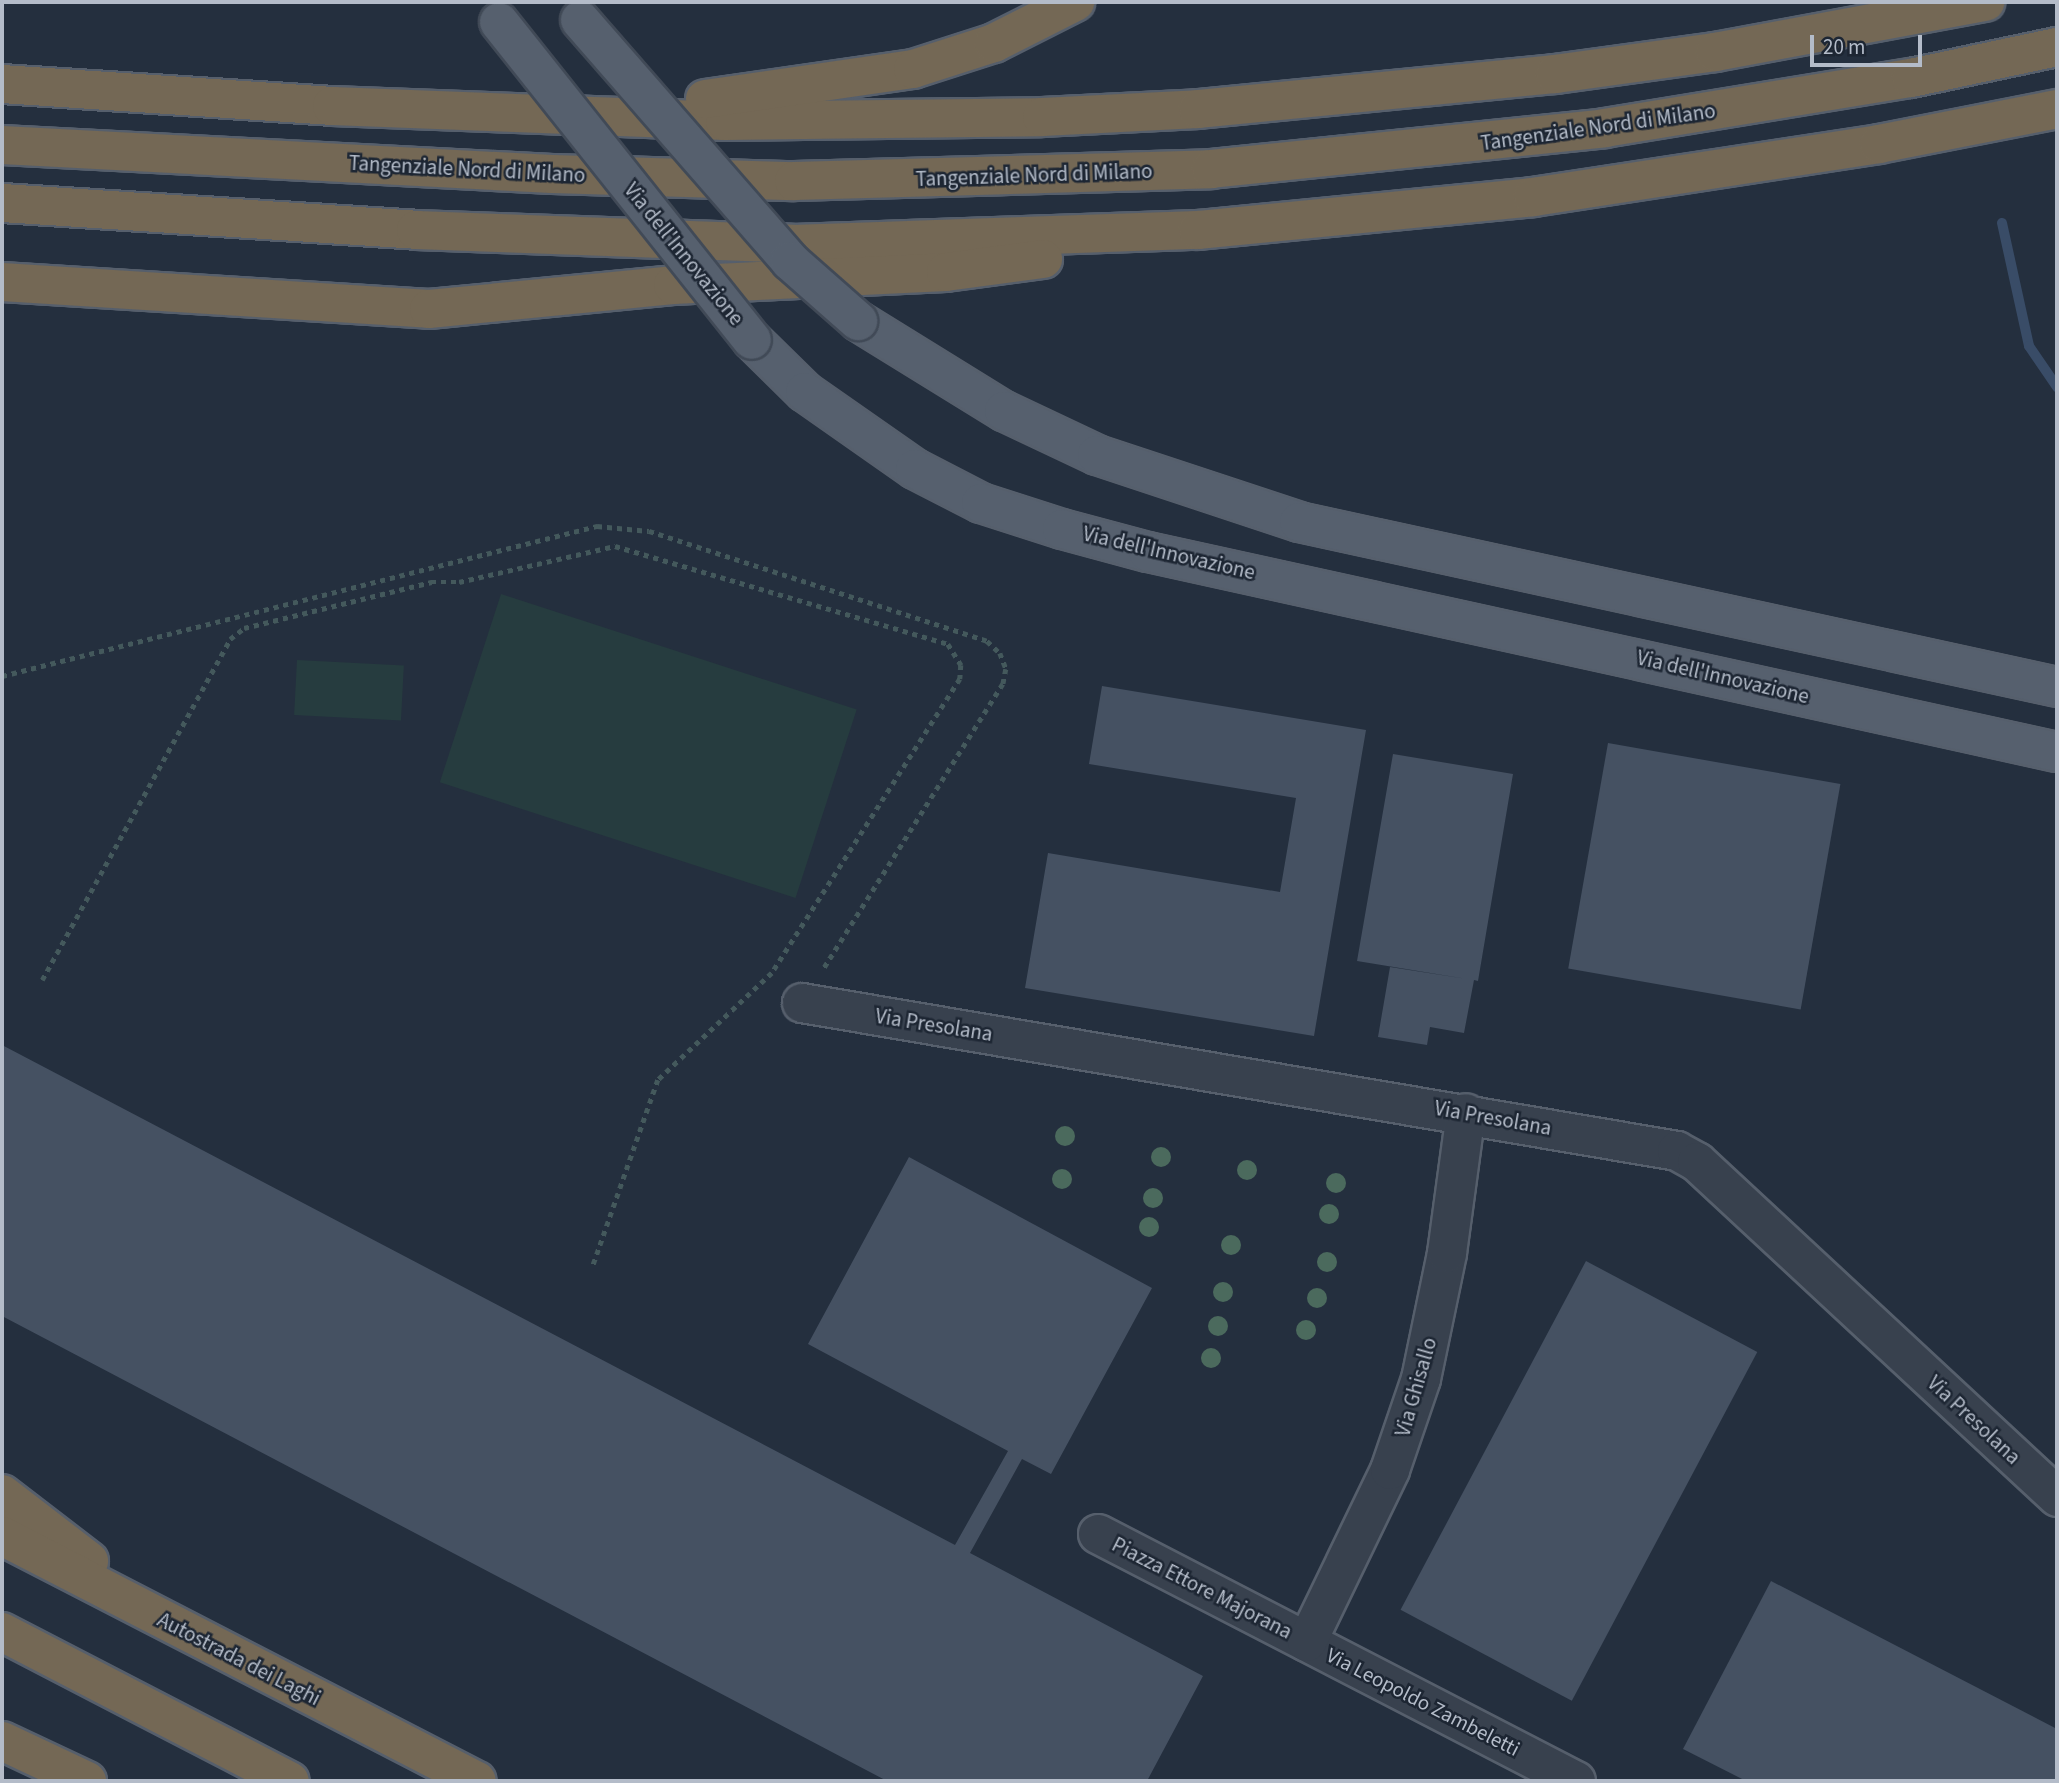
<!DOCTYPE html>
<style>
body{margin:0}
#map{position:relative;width:2059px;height:1783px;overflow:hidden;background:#242f3e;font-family:"Source Sans 3",sans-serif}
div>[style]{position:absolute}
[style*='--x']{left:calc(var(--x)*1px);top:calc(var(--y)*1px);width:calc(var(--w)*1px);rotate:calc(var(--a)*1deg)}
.green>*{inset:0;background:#263c3f;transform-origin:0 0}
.stream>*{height:10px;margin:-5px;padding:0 5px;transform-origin:5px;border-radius:5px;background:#394c67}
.building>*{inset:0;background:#455162;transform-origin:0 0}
.path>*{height:4.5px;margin-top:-2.25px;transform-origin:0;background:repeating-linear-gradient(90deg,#44595c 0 5px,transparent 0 10px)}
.roads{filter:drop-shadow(2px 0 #565f6c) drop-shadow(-2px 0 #565f6c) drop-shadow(0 2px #565f6c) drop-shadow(0 -2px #565f6c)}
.minor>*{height:38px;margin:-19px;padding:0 19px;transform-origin:19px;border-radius:19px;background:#38414e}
.major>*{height:38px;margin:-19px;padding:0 19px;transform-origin:19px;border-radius:19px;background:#56606e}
.highway>*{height:38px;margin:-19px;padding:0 19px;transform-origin:19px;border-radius:19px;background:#746855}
.bridges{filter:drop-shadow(2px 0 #414a57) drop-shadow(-2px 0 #414a57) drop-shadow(0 2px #414a57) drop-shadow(0 -2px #414a57)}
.major-bridge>*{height:38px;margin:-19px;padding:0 19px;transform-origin:19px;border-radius:19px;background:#56606e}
.trees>*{width:20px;height:20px;margin:-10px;border-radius:50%;background:#4b6a5d}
span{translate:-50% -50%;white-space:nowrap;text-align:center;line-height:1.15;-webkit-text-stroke:5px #1d2633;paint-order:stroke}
.street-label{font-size:21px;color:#b4bcc9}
.frame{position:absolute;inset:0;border:4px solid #b4bcc9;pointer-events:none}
.scale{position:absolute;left:1810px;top:35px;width:112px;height:32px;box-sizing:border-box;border:4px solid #b4bcc9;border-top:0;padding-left:9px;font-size:21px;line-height:24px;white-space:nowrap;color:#b4bcc9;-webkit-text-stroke:5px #1d2633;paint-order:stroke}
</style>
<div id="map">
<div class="green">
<div style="left:501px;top:594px;width:374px;height:198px;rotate:18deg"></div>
<div style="left:297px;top:660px;width:107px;height:55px;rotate:3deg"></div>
</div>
<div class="stream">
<div style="--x:2002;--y:223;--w:126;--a:77.6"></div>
<div style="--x:2029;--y:346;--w:50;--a:55.7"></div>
</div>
<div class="building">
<div style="clip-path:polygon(1102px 686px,1366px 730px,1314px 1036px,1025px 988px,1048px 853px,1280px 892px,1296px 798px,1089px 764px)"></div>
<div style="left:1608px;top:743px;width:236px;height:229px;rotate:10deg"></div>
<div style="clip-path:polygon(1393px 754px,1513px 774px,1478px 981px,1474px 980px,1464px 1033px,1430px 1027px,1427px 1045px,1378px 1037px,1390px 967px,1467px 979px,1357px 961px)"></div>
<div style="clip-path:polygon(2px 1045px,955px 1545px,1008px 1451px,808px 1344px,909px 1157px,1152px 1288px,1051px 1474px,1022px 1459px,970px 1553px,1203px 1676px,1147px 1781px,887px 1781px,2px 1316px)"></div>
<div style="left:1586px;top:1261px;width:194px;height:395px;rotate:28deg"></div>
<div style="clip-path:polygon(1771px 1581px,2057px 1729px,2057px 1781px,1746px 1781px,1683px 1749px)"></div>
</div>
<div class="path">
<div style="--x:2;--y:676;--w:614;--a:-14.15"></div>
<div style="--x:597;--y:526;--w:52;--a:5.5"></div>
<div style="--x:649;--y:531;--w:355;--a:18"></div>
<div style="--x:987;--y:641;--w:18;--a:43"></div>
<div style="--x:1000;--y:653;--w:17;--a:69"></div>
<div style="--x:1006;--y:669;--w:15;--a:101"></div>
<div style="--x:1003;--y:684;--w:338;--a:122.2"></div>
<div style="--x:42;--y:980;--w:389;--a:-61.1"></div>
<div style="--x:230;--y:639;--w:18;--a:-38"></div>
<div style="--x:244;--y:628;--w:193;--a:-13.8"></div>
<div style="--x:431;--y:582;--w:28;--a:0"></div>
<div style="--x:459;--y:582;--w:160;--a:-13"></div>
<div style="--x:615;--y:546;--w:347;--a:16.4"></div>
<div style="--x:948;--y:644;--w:25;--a:58"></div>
<div style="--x:961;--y:665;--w:14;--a:94"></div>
<div style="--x:960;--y:679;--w:349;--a:122.6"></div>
<div style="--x:772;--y:973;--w:156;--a:136.8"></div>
<div style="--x:658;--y:1080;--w:199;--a:109.3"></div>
</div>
<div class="roads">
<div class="minor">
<div style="--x:802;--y:1003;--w:887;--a:9.6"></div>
<div style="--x:1677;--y:1151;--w:23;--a:29"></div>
<div style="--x:1697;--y:1162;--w:492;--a:42.9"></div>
<div style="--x:1098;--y:1534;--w:538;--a:27.33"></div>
<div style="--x:1307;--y:1642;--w:191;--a:-64.2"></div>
<div style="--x:1390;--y:1470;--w:96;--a:-71.2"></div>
<div style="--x:1421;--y:1379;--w:129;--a:-78.3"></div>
<div style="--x:1447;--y:1253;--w:141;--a:-82.3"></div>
</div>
<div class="major">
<div style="--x:858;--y:321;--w:172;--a:31.7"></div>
<div style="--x:1004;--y:411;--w:103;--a:25.3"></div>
<div style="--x:1097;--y:455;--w:213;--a:18.3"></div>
<div style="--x:1299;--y:522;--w:776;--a:12.28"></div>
<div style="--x:752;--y:340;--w:74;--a:44.5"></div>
<div style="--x:805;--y:392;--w:134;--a:35"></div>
<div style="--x:915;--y:469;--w:74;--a:27.3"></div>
<div style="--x:981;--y:503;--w:85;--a:17.8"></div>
<div style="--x:1062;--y:529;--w:89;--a:15"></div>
<div style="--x:1148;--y:552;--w:931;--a:12.41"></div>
</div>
<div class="highway">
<div style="--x:2;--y:84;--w:331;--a:3.8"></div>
<div style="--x:332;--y:106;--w:393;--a:2.2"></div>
<div style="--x:725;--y:121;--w:317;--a:-0.7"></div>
<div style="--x:1042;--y:117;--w:156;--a:-2.9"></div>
<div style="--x:1198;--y:109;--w:359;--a:-5.6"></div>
<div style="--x:1555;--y:74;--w:162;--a:-7.8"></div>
<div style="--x:1715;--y:52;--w:275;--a:-10.5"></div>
<div style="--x:705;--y:99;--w:210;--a:-8.2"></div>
<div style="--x:913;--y:69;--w:85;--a:-17.8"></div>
<div style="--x:994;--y:43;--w:91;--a:-26.8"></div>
<div style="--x:2;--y:145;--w:551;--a:3.02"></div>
<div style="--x:552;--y:174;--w:242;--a:1.7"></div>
<div style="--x:794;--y:181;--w:417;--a:-1.6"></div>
<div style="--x:1211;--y:169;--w:396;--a:-5.9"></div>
<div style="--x:1605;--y:128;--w:310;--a:-9.3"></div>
<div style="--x:1911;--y:78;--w:149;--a:-12"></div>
<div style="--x:2;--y:203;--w:415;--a:3.7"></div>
<div style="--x:416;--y:230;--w:377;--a:2.1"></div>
<div style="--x:793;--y:244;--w:405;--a:-2"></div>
<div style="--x:1198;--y:230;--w:337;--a:-5.6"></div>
<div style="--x:1533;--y:197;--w:350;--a:-8.7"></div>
<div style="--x:1879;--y:144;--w:181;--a:-11.1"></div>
<div style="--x:2;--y:282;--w:428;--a:3.6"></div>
<div style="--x:429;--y:309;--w:245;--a:-5.6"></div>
<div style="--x:673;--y:285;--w:273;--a:-2.7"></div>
<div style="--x:946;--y:272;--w:98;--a:-7.6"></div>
<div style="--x:2;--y:1494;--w:110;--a:37.6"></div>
<div style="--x:2;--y:1536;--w:534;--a:27.28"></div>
<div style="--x:2;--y:1632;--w:324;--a:27.4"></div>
<div style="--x:2;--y:1741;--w:94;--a:25.2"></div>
</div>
</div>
<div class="bridges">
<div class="major-bridge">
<div style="--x:580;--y:20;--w:320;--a:48.9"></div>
<div style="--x:790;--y:261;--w:91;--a:41.4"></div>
<div style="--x:499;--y:22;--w:406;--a:51.5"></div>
</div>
</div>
<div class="trees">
<div style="left:1065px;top:1136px"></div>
<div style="left:1161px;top:1157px"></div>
<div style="left:1247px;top:1170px"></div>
<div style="left:1062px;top:1179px"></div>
<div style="left:1336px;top:1183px"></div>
<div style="left:1153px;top:1198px"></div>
<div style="left:1329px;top:1214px"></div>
<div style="left:1149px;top:1227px"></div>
<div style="left:1231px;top:1245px"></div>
<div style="left:1327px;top:1262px"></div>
<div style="left:1223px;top:1292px"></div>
<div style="left:1317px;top:1298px"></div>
<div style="left:1218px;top:1326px"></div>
<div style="left:1306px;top:1330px"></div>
<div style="left:1211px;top:1358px"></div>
</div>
<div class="street-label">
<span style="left:1598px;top:127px;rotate:-8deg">Tangenziale Nord di Milano</span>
<span style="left:467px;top:169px;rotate:3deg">Tangenziale Nord di Milano</span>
<span style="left:1034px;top:175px;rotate:-2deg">Tangenziale Nord di Milano</span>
<span style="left:684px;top:254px;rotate:51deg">Via dell'Innovazione</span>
<span style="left:1169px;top:553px;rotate:13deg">Via dell'Innovazione</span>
<span style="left:1723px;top:677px;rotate:13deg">Via dell'Innovazione</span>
<span style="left:934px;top:1025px;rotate:9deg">Via Presolana</span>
<span style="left:1493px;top:1118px;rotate:10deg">Via Presolana</span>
<span style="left:1416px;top:1387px;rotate:-74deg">Via Ghisallo</span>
<span style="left:1974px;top:1420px;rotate:43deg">Via Presolana</span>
<span style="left:1202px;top:1588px;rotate:27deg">Piazza Ettore Majorana</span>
<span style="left:239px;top:1659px;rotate:27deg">Autostrada dei Laghi</span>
<span style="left:1423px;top:1702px;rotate:27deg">Via Leopoldo Zambeletti</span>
</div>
<div class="frame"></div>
<div class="scale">20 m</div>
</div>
